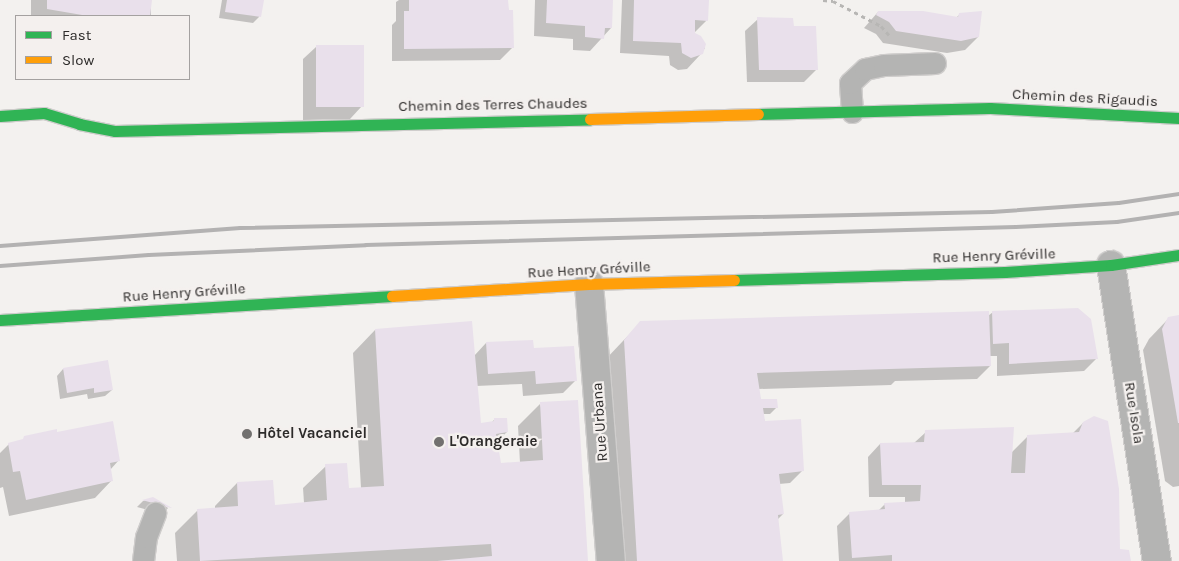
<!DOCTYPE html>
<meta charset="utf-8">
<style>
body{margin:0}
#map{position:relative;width:1179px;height:561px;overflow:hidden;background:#f3f1ef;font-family:Karla,sans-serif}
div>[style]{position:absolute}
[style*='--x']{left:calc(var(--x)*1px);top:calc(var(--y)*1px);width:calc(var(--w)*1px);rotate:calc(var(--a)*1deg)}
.shadow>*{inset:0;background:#0003;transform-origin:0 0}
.building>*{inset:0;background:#e9e0eb;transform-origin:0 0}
.path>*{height:3px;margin-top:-1.5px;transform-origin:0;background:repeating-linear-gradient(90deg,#b7b6b4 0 4px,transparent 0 8px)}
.roads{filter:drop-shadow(1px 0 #cfcdcc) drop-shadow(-1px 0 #cfcdcc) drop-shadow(0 1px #cfcdcc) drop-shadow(0 -1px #cfcdcc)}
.lane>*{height:21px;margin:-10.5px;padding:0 10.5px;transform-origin:10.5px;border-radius:10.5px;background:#b4b4b3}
.street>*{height:28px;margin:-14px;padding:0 14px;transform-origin:14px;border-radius:14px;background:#b4b4b3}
.fast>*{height:11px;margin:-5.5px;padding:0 5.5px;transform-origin:5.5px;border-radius:5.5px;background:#30b455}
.slow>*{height:11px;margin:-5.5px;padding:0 5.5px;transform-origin:5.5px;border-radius:5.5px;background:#ff9f0a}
.rail>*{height:4px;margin:-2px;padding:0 2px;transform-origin:2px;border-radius:2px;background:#b3b2b2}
.dots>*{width:14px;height:14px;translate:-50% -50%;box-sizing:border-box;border:2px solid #f4f0ee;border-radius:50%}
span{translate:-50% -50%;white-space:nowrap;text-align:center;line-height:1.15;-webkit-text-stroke:4.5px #f4f0ee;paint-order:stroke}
.street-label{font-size:15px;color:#2d2b2a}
.poi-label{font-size:15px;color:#2d2b2a;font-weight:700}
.left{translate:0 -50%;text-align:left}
.legend{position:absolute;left:15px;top:15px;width:175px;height:65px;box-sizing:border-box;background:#f4f0ee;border:1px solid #a4a1a0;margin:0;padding:6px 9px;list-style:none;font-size:15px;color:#2d2b2a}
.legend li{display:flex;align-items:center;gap:10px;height:25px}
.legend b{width:25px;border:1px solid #a4a1a0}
</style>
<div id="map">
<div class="shadow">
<div style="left:31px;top:0;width:120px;height:16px"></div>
<div style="clip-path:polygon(222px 0,263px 0,259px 17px,253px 23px,219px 18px)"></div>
<div style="clip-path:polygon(399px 0,507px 0,513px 47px,500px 60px,392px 61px,392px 25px,396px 21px,396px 2px)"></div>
<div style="clip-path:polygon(535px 0,612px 0,611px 28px,590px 51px,573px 50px,573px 39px,534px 36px)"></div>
<div style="clip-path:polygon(622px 0,708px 0,707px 20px,693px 34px,705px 48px,700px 55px,687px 69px,678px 70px,670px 65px,669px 56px,620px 53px)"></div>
<div style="clip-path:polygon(878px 12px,956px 18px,960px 14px,978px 37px,965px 50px,947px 53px,883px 43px,876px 34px,864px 28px)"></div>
<div style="clip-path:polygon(758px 19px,792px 27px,817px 69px,804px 82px,747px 82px,745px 31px)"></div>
<div style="clip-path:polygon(316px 47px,362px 106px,350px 119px,303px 120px,303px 59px)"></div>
<div style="clip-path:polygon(993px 312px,1096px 359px,1084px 371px,997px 376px,997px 356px,989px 356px,990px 366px,977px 379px,895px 381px,891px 385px,758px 389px,761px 401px,777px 407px,770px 414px,763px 414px,765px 423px,802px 471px,790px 483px,779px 484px,783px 514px,777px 520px,780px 561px,616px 561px,604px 361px,640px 323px,988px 316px)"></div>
<div style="clip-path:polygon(1179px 316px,1179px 486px,1173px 487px,1165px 481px,1143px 350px,1149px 339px,1169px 318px)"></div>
<div style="clip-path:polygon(375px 330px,474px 356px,486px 343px,533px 350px,575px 381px,563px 393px,523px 396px,522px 384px,476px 386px,480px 424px,491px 423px,495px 419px,507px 432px,496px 442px,500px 465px,520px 463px,518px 426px,540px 404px,587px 561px,177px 561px,175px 533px,198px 510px,215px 509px,215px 506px,237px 483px,274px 507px,304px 503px,303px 488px,326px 466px,348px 489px,361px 488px,353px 353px)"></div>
<div style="clip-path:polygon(63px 369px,112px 390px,105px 396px,88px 399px,87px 394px,60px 399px,57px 376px)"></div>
<div style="clip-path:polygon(1083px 423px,1119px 550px,1130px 561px,839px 561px,837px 526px,850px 513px,878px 511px,885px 504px,905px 503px,905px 497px,869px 497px,868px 457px,880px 444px,914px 443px,926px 432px,1011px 453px,1028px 436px,1072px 434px)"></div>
<div style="clip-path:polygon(9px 444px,119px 460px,110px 470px,112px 480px,95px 498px,9px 516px,3px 487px,0 488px,0 453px)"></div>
<div style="clip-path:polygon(152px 498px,168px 508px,163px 514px,137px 507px,143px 501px)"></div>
</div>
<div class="building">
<div style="clip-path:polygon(47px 0,152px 0,150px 16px,88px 16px,47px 9px)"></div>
<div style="clip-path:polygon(227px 0,264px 0,261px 17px,225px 12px)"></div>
<div style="clip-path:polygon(409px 0,508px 0,509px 10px,513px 10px,514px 48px,404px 49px,404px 11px,409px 11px)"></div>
<div style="clip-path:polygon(547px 0,613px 0,612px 28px,605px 28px,604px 39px,585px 37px,585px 26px,546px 23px)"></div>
<div style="clip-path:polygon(634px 0,709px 0,708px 21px,695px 20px,695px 33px,701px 36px,706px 44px,703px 54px,691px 58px,682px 53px,681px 43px,633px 41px)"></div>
<div style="clip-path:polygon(878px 11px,923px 11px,958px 17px,959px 13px,982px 11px,979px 37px,961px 41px,896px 31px,889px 22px,876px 15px)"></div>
<div style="clip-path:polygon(757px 17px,793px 18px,794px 26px,816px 26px,818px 70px,759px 70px)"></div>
<div style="left:316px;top:45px;width:48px;height:62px"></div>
<div style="clip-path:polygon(1078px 308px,1091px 319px,1098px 359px,1009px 364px,1009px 343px,993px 344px,992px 311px)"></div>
<div style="clip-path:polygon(989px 311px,991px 366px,757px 373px,761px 399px,777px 399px,778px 408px,763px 408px,765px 421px,801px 419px,804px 471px,779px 474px,784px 514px,778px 515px,783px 561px,637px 561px,624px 340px,640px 321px)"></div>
<div style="clip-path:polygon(1179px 315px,1179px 423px,1178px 423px,1162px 329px,1168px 317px)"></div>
<div style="clip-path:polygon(472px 321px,481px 423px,494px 421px,494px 418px,507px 418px,508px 432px,496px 434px,501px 463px,543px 460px,540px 402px,578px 400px,588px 561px,437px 561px,492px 556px,491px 544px,200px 561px,197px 509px,238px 506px,237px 482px,273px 480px,275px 505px,327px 500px,325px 464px,347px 463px,349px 488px,384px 486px,375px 329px)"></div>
<div style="clip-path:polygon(533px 340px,534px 348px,574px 346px,577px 381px,536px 384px,535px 371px,488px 374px,486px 342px)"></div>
<div style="clip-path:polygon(108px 360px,113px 390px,94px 393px,94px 388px,67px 393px,63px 368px)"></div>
<div style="clip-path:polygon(1094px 416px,1108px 421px,1119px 489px,1120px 549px,1129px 550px,1131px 561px,892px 561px,892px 555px,852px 558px,849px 512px,885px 509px,884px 503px,920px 501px,921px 485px,882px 485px,880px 443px,924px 442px,925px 430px,1014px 427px,1011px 473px,1025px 473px,1027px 435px,1079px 432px,1083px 422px)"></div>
<div style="clip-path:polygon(113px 421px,120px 461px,110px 463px,113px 481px,26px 500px,20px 471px,13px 472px,8px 443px,23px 439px,24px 436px,57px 429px,57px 432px)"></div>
<div style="clip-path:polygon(153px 497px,172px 508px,171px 508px,142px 500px)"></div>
</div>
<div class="path">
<div style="--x:823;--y:0;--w:10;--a:6"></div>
<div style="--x:833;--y:1;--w:54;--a:27.5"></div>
<div style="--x:881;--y:26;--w:12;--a:48"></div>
</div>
<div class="roads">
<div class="lane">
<div style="--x:852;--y:112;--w:29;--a:-94"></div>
<div style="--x:850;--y:83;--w:21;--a:-43"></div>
<div style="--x:865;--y:69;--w:19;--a:-12"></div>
<div style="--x:884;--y:65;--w:51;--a:-2.2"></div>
<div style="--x:143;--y:561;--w:24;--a:-83"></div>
<div style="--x:146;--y:537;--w:26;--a:-69"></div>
</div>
<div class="street">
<div style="--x:1111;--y:265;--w:300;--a:81.2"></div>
<div style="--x:589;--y:284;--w:278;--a:85.5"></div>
</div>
<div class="fast">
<div style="--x:758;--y:114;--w:232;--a:-1.5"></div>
<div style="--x:990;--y:108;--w:189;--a:3"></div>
<div style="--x:0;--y:116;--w:44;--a:-3.9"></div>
<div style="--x:44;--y:113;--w:37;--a:17"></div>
<div style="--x:79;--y:124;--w:37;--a:11"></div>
<div style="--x:115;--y:131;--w:475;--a:-1.4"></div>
<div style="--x:734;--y:280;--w:271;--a:-1.7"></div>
<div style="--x:1005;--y:272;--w:106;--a:-3.8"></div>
<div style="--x:1111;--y:265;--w:69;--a:-8.4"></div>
<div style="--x:0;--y:320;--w:393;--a:-3.5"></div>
</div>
<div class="slow">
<div style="--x:590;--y:119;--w:168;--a:-1.7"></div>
<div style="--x:392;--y:296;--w:197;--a:-3.5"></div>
<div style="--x:589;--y:284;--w:145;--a:-1.6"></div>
</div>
</div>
<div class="rail">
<div style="--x:0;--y:246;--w:241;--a:-4.3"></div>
<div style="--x:240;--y:228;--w:752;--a:-1.22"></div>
<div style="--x:992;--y:212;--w:127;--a:-4.1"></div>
<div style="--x:1119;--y:203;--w:61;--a:-8.5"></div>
<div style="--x:0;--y:266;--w:149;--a:-4.2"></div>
<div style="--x:149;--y:255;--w:217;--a:-2.6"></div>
<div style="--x:366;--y:245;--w:650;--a:-1.59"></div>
<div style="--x:1016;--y:227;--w:101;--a:-2.8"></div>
<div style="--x:1117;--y:222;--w:63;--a:-8.3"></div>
</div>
<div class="dots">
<div style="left:247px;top:434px;background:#72706f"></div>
<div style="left:439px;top:442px;background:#72706f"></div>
</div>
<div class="street-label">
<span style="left:1085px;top:98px;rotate:3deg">Chemin des Rigaudis</span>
<span style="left:493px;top:105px;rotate:-1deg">Chemin des Terres Chaudes</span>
<span style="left:994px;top:256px;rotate:-2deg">Rue Henry Gréville</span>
<span style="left:589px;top:270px;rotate:-3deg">Rue Henry Gréville</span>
<span style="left:184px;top:293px;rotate:-4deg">Rue Henry Gréville</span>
<span style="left:1134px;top:413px;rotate:81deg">Rue Isola</span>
<span style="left:600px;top:422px;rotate:-94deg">Rue Urbana</span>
</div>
<div class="poi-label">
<span class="left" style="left:257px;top:434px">Hôtel Vacanciel</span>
<span class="left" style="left:449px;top:442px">L'Orangeraie</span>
</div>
<ul class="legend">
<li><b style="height:6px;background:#30b455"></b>Fast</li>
<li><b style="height:6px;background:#ff9f0a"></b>Slow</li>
</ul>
</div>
